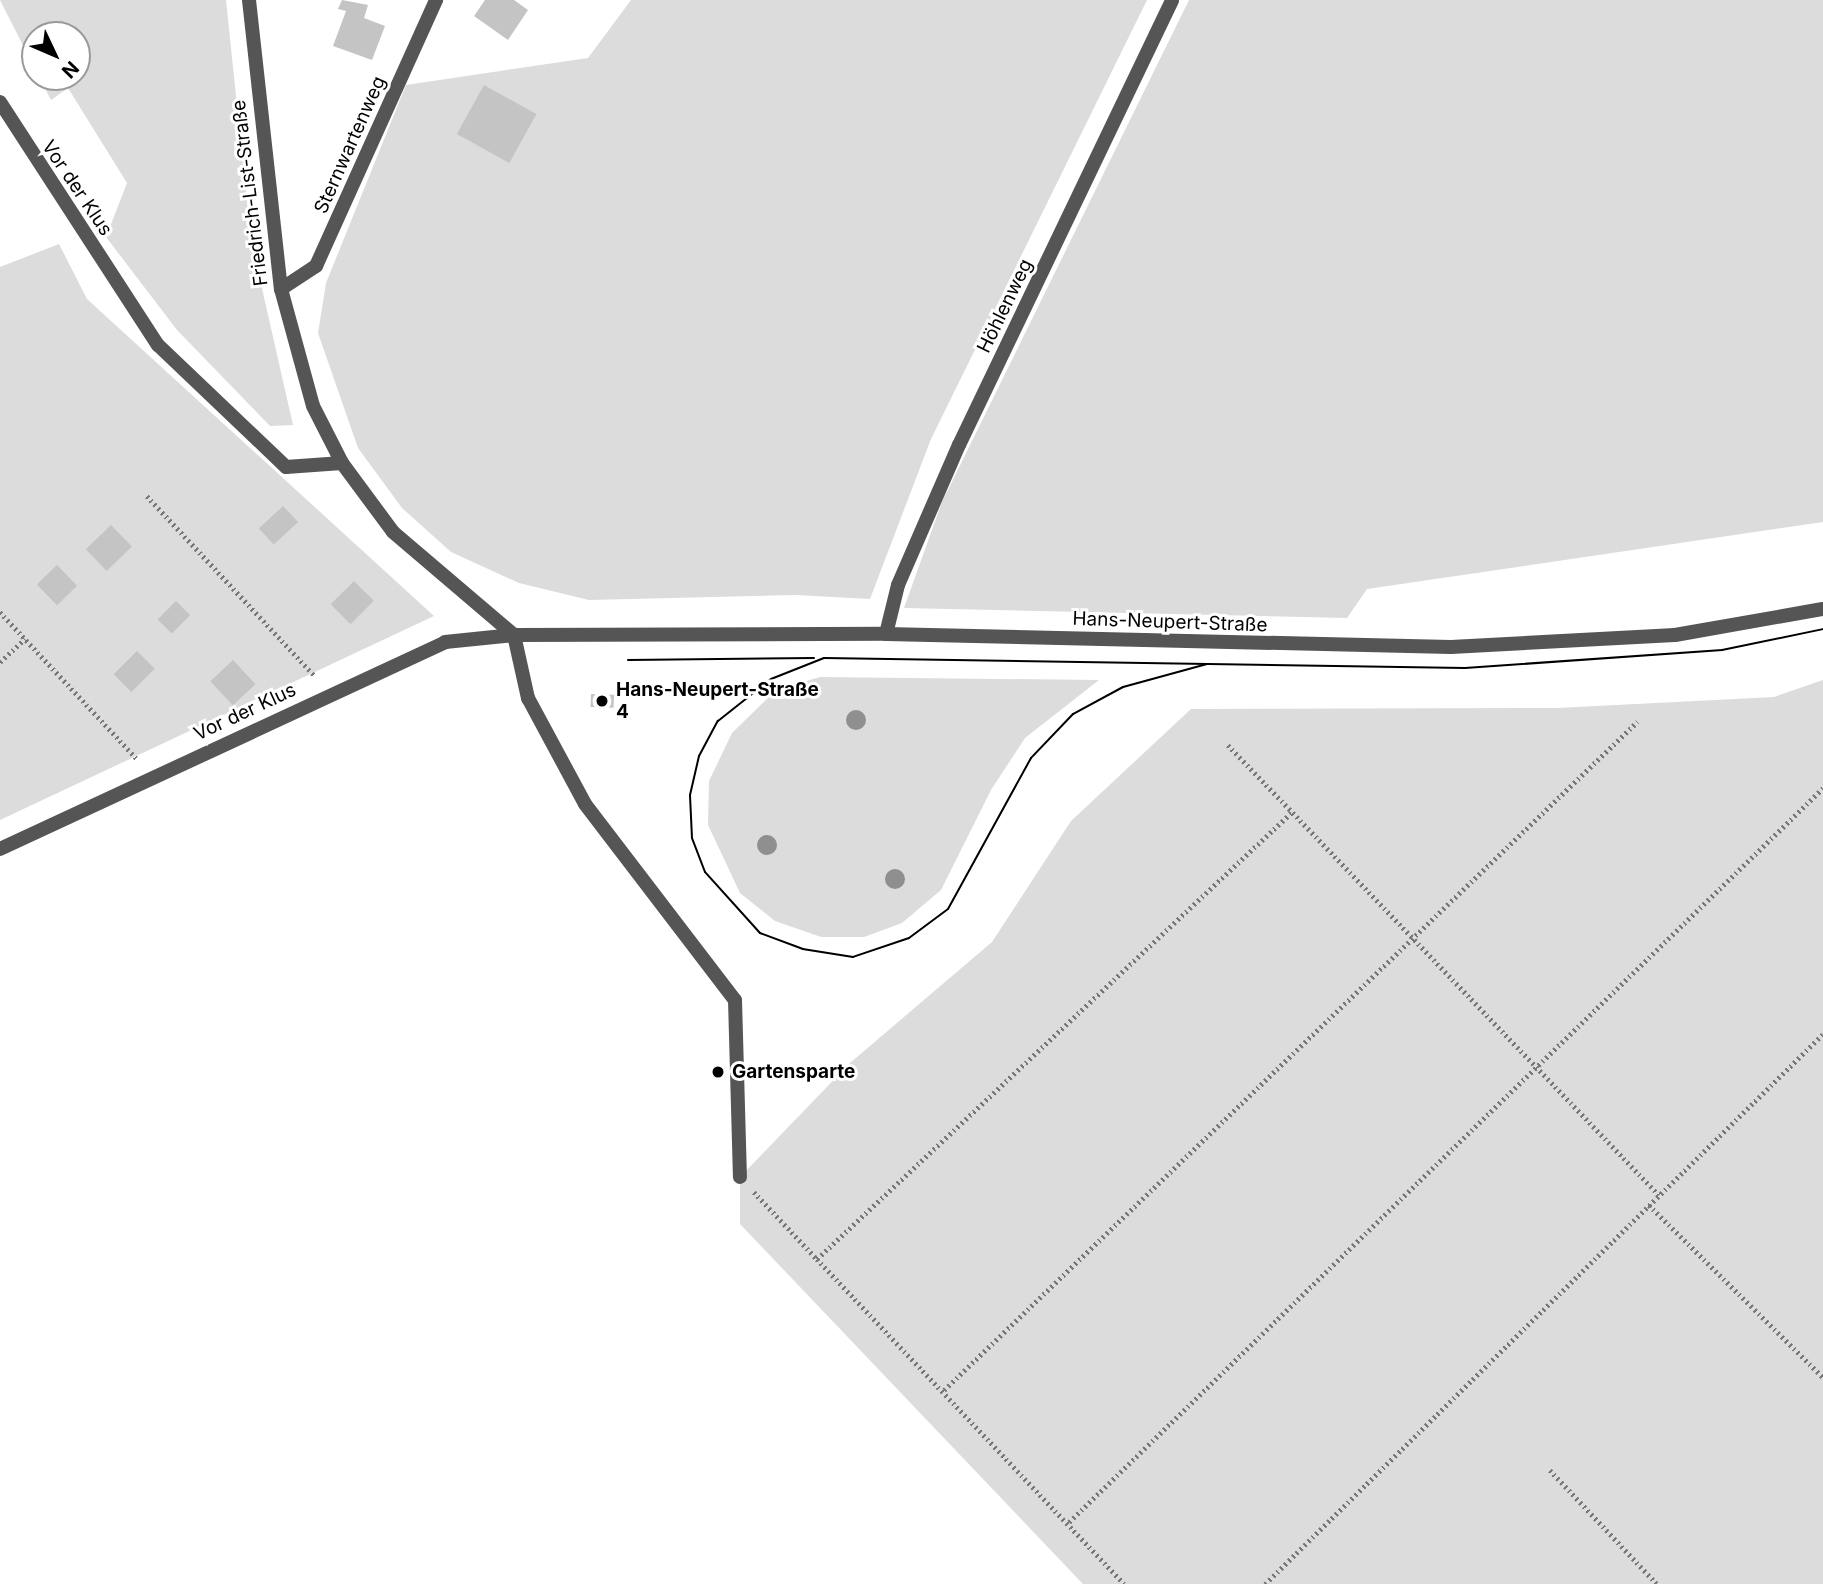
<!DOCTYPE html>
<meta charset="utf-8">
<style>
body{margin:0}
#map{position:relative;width:1823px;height:1584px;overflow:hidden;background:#fff;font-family:Inter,sans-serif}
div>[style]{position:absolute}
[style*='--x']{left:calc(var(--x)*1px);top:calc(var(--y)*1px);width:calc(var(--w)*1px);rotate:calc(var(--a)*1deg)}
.green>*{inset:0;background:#dcdcdc}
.building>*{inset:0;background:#c4c4c4;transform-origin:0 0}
.path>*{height:4.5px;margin-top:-2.25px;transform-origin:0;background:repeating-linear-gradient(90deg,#777 0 2px,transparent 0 5.5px)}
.service>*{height:14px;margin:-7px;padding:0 7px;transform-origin:7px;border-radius:7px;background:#555}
.minor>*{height:14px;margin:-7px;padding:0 7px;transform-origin:7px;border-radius:7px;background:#555}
.tram>*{height:2px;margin:-1px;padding:0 1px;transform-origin:1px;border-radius:1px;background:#000}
.trees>*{width:20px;height:20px;margin:-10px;border-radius:50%;background:#8f8f8f}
.dots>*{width:19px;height:19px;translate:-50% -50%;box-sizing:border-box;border:4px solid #fff;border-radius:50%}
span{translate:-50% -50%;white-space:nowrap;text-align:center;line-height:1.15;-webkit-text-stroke:6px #fff;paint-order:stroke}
.street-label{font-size:19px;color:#000}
.poi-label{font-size:19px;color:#000;font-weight:700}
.left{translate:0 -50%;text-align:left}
.north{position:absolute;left:21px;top:21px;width:70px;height:70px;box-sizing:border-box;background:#fff;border:2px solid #999;border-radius:50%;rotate:134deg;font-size:19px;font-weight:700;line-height:28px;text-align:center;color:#000}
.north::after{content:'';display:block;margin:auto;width:24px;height:32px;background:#000;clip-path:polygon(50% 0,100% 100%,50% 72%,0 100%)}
</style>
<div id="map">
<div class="green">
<div style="clip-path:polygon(0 0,226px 0,251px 240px,293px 425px,270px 426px,177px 330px,106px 237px,127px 183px,68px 88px,51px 100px,39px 77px,77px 77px,77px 35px,35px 35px,35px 69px)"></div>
<div style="clip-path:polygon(631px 0,1147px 0,931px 439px,870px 599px,796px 595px,589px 600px,519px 583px,451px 552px,402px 508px,358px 448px,318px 333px,326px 283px,406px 85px,588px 58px)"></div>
<div style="clip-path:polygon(1189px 0,1823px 0,1823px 522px,1367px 589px,1347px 618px,904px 608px,942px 502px)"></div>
<div style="clip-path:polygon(59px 244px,87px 299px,434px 616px,0 820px,0 267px)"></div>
<div style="clip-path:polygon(820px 677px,1099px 680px,1025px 738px,991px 790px,941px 890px,902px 923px,864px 937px,821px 937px,775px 921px,740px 893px,708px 825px,709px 781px,732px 733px,776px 690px)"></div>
<div style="clip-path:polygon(1823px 680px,1823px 1584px,1083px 1584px,740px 1224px,740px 1177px,850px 1063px,992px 942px,1071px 821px,1191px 709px,1557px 708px,1774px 697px)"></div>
</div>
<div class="building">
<div style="clip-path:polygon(342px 0,368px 5px,364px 18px,385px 26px,372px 60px,333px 46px,346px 11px,338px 9px)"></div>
<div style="clip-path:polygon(485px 0,514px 0,528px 10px,508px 40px,474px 16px)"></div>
<div style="left:484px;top:85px;width:60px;height:56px;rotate:29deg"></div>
<div style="left:283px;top:506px;width:22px;height:33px;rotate:47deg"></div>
<div style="left:111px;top:525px;width:30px;height:35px;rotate:46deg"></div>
<div style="left:57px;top:565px;width:29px;height:28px;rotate:46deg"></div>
<div style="left:354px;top:581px;width:28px;height:33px;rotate:45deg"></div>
<div style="left:176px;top:601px;width:20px;height:26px;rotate:45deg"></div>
<div style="left:137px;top:651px;width:25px;height:33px;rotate:45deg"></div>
<div style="left:233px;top:660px;width:33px;height:31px;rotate:47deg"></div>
<div style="left:591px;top:694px;width:23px;height:13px;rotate:2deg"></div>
</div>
<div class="path">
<div style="--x:147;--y:496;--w:246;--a:47"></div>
<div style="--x:0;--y:612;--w:202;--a:47"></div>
<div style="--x:0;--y:662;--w:34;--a:-43"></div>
<div style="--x:1228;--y:745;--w:623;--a:46.24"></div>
<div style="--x:754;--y:1192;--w:92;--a:46.8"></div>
<div style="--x:817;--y:1259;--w:652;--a:-43.26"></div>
<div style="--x:1649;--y:1205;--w:245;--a:44.7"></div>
<div style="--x:817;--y:1259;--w:447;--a:46.6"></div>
<div style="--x:944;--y:1390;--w:963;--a:-43.95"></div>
<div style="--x:1550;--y:1470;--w:156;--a:46.8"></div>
<div style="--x:1069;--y:1522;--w:1052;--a:-44.23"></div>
<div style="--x:1265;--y:1584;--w:783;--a:-44.59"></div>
</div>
<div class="service">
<div style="--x:0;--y:102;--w:290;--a:57"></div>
<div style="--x:158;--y:345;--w:177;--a:43.6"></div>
<div style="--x:286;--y:467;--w:56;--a:-4.1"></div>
<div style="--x:0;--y:849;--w:491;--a:-24.9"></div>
<div style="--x:445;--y:642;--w:69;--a:-5.8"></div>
<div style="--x:514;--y:635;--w:65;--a:77.5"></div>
<div style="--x:528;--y:698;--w:120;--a:61.7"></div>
<div style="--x:585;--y:804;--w:247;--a:52.6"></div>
<div style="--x:735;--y:1000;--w:177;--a:88.4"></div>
</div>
<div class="minor">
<div style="--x:249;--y:0;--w:291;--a:83.7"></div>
<div style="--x:281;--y:289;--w:121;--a:74.7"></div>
<div style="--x:313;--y:406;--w:64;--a:63"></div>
<div style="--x:342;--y:463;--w:86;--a:53.5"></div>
<div style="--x:393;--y:532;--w:159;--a:40.4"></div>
<div style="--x:514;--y:635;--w:372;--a:-0.2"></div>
<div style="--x:886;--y:634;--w:565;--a:1.32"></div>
<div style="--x:1451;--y:647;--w:224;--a:-3.1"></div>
<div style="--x:1675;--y:635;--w:150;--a:-10"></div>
<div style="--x:281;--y:289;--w:42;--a:-33.3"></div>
<div style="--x:316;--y:266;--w:292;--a:-65.7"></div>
<div style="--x:886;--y:634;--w:50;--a:-76.2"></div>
<div style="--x:898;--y:585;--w:153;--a:-66.5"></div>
<div style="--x:959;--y:445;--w:493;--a:-64.4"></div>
</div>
<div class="tram">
<div style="--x:628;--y:660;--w:186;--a:-0.6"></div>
<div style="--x:1207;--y:664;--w:87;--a:164.7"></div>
<div style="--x:1123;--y:687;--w:57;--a:151.6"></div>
<div style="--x:1073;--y:714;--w:61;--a:133.7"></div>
<div style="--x:1031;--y:758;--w:172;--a:118.8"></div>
<div style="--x:948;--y:909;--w:49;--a:143.4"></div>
<div style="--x:909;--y:938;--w:59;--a:161.3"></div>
<div style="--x:853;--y:957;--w:51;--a:-170.9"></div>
<div style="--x:803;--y:949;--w:46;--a:-159.6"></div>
<div style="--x:760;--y:933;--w:82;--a:-132"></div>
<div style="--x:705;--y:872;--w:36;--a:-111"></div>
<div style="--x:692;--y:838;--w:43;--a:-92.7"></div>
<div style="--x:690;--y:795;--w:40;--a:-77"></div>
<div style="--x:699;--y:756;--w:40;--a:-62"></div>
<div style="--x:718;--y:721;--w:68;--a:-38.4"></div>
<div style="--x:771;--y:679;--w:57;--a:-21.6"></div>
<div style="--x:824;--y:658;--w:641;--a:0.89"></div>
<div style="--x:1465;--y:668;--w:258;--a:-4"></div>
<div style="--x:1722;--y:650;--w:103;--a:-11.7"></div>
</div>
<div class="trees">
<div style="left:856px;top:720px"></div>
<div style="left:767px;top:845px"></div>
<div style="left:895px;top:879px"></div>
</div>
<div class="dots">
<div style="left:602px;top:701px;background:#000"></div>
<div style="left:718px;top:1072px;background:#000"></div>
</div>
<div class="street-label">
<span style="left:350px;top:145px;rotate:-66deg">Sternwartenweg</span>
<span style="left:77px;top:188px;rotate:56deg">Vor der Klus</span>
<span style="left:250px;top:193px;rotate:-97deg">Friedrich-List-Straße</span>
<span style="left:1005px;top:306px;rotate:-64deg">Höhlenweg</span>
<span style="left:1170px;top:622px;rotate:2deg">Hans-Neupert-Straße</span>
<span style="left:245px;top:712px;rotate:-25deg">Vor der Klus</span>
</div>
<div class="poi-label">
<span class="left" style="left:616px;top:701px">Hans-Neupert-Straße<br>4</span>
<span class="left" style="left:732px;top:1072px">Gartensparte</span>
</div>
<div class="north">N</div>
</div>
